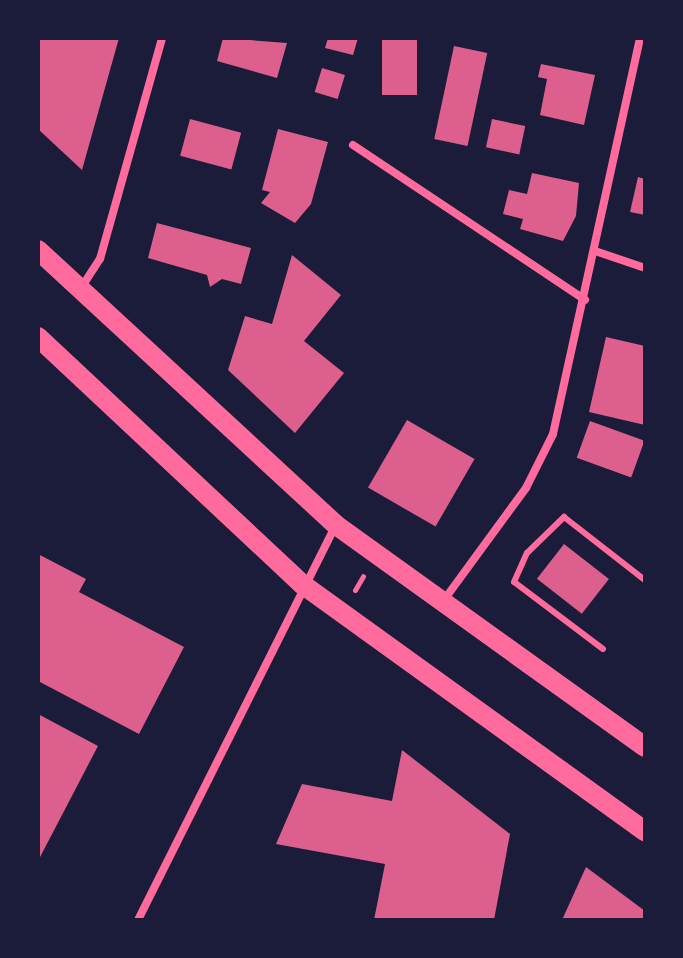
<!DOCTYPE html>
<style>
body{margin:0}
#map{position:relative;width:683px;height:958px;overflow:hidden;background:#1b1b3a;font-family:Montserrat,sans-serif}
div>[style]{position:absolute}
[style*='--x']{left:calc(var(--x)*1px);top:calc(var(--y)*1px);width:calc(var(--w)*1px);rotate:calc(var(--a)*1deg)}
.building>*{inset:0;background:#dd5f8e;transform-origin:0 0}
.path>*{height:5px;margin:-2.5px;padding:0 2.5px;transform-origin:2.5px;border-radius:2.5px;background:#ff6b9d}
.service>*{height:6px;margin:-3px;padding:0 3px;transform-origin:3px;border-radius:3px;background:#ff6b9d}
.minor>*{height:8px;margin:-4px;padding:0 4px;transform-origin:4px;border-radius:4px;background:#ff6b9d}
.primary>*{height:20px;margin:-10px;padding:0 10px;transform-origin:10px;border-radius:10px;background:#ff6b9d}
span{translate:-50% -50%;white-space:nowrap;text-align:center;line-height:1.15;-webkit-text-stroke:6px #1b1b3a;paint-order:stroke}
.frame{position:absolute;inset:0;border:40px solid #1b1b3a;pointer-events:none}
</style>
<div id="map">
<div class="building">
<div style="clip-path:polygon(38px 38px,119px 38px,82px 170px,38px 129px)"></div>
<div style="clip-path:polygon(223px 38px,287px 43px,277px 78px,217px 61px)"></div>
<div style="clip-path:polygon(328px 38px,358px 38px,353px 55px,325px 48px)"></div>
<div style="left:382px;top:38px;width:35px;height:57px"></div>
<div style="left:454px;top:46px;width:34px;height:95px;rotate:12deg"></div>
<div style="clip-path:polygon(541px 64px,595px 75px,584px 125px,540px 115px,547px 79px,538px 77px)"></div>
<div style="left:322px;top:68px;width:24px;height:25px;rotate:17deg"></div>
<div style="left:190px;top:119px;width:53px;height:38px;rotate:15deg"></div>
<div style="left:492px;top:119px;width:34px;height:29px;rotate:12deg"></div>
<div style="clip-path:polygon(278px 129px,328px 142px,311px 204px,295px 223px,261px 203px,270px 192px,262px 190px)"></div>
<div style="clip-path:polygon(532px 173px,579px 183px,576px 216px,563px 241px,520px 229px,523px 219px,503px 214px,509px 190px,527px 194px)"></div>
<div style="clip-path:polygon(638px 177px,645px 179px,645px 215px,630px 212px)"></div>
<div style="clip-path:polygon(157px 223px,251px 248px,241px 284px,222px 279px,210px 287px,207px 275px,148px 258px)"></div>
<div style="clip-path:polygon(292px 255px,341px 295px,304px 341px,344px 373px,295px 433px,228px 370px,245px 316px,272px 324px)"></div>
<div style="clip-path:polygon(606px 337px,645px 346px,645px 425px,589px 412px)"></div>
<div style="left:407px;top:420px;width:78px;height:78px;rotate:30deg"></div>
<div style="left:590px;top:421px;width:58px;height:39px;rotate:20deg"></div>
<div style="left:564px;top:544px;width:57px;height:44px;rotate:38deg"></div>
<div style="clip-path:polygon(38px 554px,86px 579px,79px 592px,184px 647px,139px 734px,38px 681px)"></div>
<div style="clip-path:polygon(38px 714px,98px 746px,38px 861px)"></div>
<div style="clip-path:polygon(402px 750px,510px 834px,494px 920px,374px 920px,385px 864px,276px 844px,302px 784px,392px 801px)"></div>
<div style="clip-path:polygon(586px 867px,645px 911px,645px 920px,562px 920px)"></div>
</div>
<div class="path">
<div style="--x:355;--y:590;--w:16;--a:-60"></div>
</div>
<div class="service">
<div style="--x:603;--y:649;--w:111;--a:-143"></div>
<div style="--x:514;--y:582;--w:32;--a:-66"></div>
<div style="--x:527;--y:553;--w:52;--a:-44.2"></div>
<div style="--x:564;--y:517;--w:103;--a:37.9"></div>
</div>
<div class="minor">
<div style="--x:353;--y:145;--w:279;--a:33.7"></div>
<div style="--x:595;--y:251;--w:53;--a:18.8"></div>
<div style="--x:81;--y:288;--w:35;--a:-57"></div>
<div style="--x:100;--y:259;--w:230;--a:-74.3"></div>
<div style="--x:444;--y:600;--w:139;--a:-53.8"></div>
<div style="--x:526;--y:488;--w:60;--a:-63.4"></div>
<div style="--x:553;--y:434;--w:405;--a:-77.6"></div>
<div style="--x:138;--y:920;--w:442;--a:-63.4"></div>
</div>
<div class="primary">
<div style="--x:38;--y:250;--w:405;--a:42.7"></div>
<div style="--x:336;--y:525;--w:380;--a:35.7"></div>
<div style="--x:38;--y:337;--w:362;--a:43.1"></div>
<div style="--x:302;--y:584;--w:423;--a:35.8"></div>
</div>
<div class="frame"></div>
</div>
